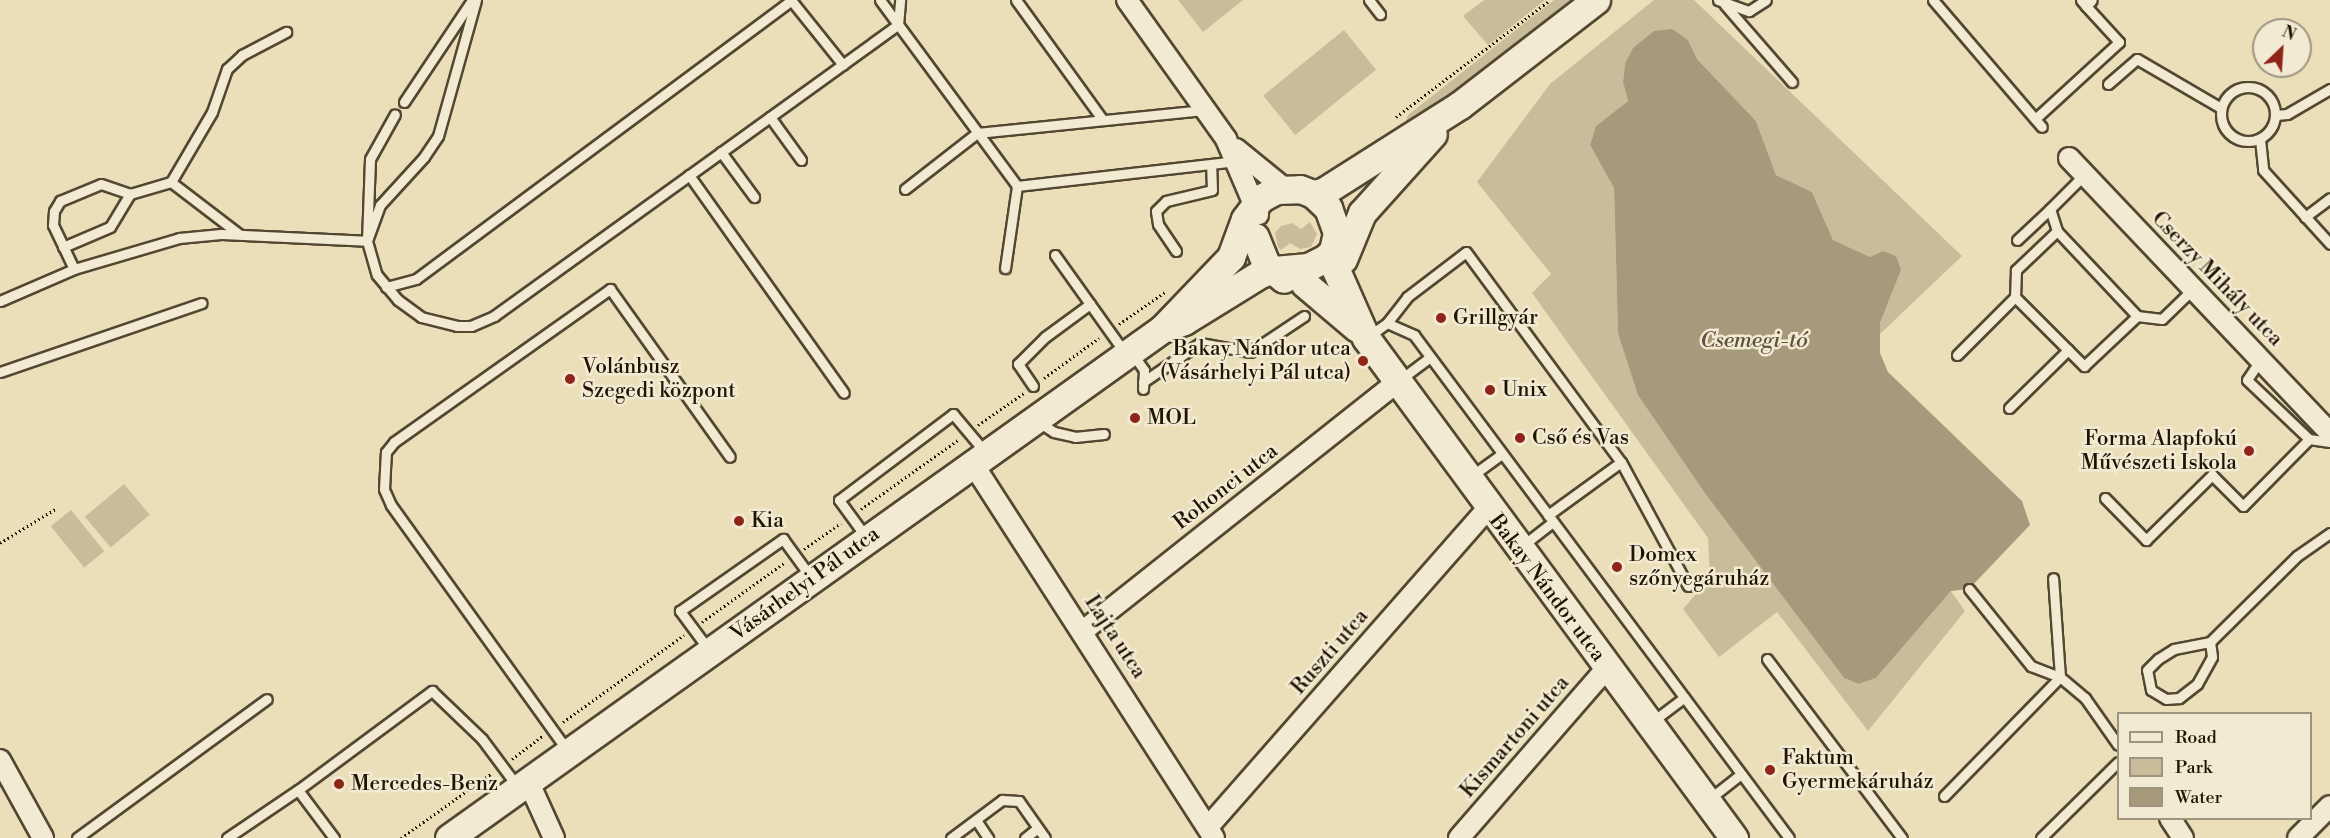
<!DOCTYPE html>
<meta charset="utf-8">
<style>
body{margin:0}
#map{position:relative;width:2330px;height:838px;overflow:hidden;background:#ebdfb9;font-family:"Libre Bodoni",serif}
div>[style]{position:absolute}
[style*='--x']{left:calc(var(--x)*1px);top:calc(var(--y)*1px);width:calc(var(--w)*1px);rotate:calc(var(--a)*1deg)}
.green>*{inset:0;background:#c9bc9a;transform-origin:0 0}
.water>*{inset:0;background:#a79a7c}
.path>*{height:3px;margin-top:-1.5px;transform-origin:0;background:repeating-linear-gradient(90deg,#221405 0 1.5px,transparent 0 4.5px)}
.roads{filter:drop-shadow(2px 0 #544732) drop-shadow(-2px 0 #544732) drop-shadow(0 2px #544732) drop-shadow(0 -2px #544732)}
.lane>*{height:9px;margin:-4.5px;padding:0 4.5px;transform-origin:4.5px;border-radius:4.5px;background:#f2ead2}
.lane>.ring{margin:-4.5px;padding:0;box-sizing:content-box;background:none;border:9px solid #f2ead2;border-radius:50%}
.street>*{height:20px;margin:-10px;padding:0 10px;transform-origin:10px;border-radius:10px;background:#f2ead2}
.secondary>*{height:27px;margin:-13.5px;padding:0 13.5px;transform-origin:13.5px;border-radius:13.5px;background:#f2ead2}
.dots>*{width:16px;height:16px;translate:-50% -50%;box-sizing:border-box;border:3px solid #f2ead2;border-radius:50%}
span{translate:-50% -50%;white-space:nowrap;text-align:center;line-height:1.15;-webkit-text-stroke:5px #f2ead2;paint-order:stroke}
.street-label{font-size:21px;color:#221405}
.poi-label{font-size:21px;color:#221405}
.left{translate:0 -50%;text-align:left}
.right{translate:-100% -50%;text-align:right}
.water-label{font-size:22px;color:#5e503b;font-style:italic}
.legend{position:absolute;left:2117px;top:712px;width:195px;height:108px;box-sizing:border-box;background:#f2ead2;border:2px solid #9f9480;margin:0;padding:8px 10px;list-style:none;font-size:18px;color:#221405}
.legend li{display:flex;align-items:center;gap:12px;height:30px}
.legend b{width:30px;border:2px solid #9f9480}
.north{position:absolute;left:2252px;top:18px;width:60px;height:60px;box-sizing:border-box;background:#f2ead2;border:2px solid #9f9480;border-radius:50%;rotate:25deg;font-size:16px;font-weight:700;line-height:24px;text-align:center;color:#221405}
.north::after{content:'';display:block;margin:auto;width:21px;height:27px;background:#8f2418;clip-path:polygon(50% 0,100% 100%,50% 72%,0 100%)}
</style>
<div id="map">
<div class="green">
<div style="clip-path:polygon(1178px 0,1243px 0,1203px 32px)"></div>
<div style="clip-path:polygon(1484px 0,1545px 0,1488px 45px,1463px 16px)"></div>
<div style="clip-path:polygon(1554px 0,1583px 0,1450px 104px,1404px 126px,1408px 115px)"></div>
<div style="clip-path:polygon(1654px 0,1694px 0,1962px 256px,1880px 334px,1880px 323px,1901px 270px,1883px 251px,1870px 257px,1833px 240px,1812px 192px,1776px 175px,1756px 121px,1697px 59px,1688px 40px,1625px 64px,1623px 82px,1628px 101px,1596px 126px,1590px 145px,1614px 188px,1618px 333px,1707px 496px,1844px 678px,1860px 684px,1876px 678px,1951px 591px,1965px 611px,1868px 731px,1777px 612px,1719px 657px,1683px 609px,1710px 578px,1708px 538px,1532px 293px,1551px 274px,1477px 182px,1550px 84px)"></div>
<div style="left:1344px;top:30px;width:51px;height:104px;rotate:51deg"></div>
<div style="clip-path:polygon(1310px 222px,1317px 234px,1311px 247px,1300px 249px,1290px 243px,1281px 250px,1278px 247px,1275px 233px,1281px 226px,1292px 223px,1301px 229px)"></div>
<div style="left:124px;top:484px;width:40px;height:51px;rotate:50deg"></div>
<div style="left:71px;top:510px;width:53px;height:26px;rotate:51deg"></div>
</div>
<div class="water">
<div style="clip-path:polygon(1672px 29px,1688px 40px,1697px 59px,1756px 121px,1776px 175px,1812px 192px,1833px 240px,1870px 257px,1883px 251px,1896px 256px,1901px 270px,1880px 323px,1880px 353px,1888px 372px,2022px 501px,2030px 525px,1969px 589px,1951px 591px,1876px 678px,1859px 684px,1844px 678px,1707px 496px,1638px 395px,1618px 333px,1614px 188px,1590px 145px,1596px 126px,1628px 101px,1623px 82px,1625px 64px,1633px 48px,1654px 31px)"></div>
</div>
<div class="path">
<div style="--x:1396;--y:117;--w:193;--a:-37.2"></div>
<div style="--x:1119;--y:324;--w:56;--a:-34.8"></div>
<div style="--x:1044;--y:378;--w:68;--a:-36"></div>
<div style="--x:978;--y:425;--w:56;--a:-34.8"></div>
<div style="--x:861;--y:509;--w:119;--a:-35.4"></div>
<div style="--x:0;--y:543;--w:67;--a:-31.6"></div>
<div style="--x:804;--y:549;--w:45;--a:-35.1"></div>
<div style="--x:702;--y:622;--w:101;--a:-35.7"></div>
<div style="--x:563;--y:722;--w:149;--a:-35.7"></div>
<div style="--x:512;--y:759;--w:39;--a:-37"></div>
<div style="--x:401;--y:838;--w:112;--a:-35.5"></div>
</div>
<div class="roads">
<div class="lane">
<div style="--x:476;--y:0;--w:141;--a:105.6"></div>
<div style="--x:438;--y:136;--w:25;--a:124"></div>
<div style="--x:424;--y:157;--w:65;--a:132.5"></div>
<div style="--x:380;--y:205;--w:38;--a:110"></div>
<div style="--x:367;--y:241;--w:35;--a:74"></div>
<div style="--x:377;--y:275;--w:33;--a:50"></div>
<div style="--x:398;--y:300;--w:29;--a:36"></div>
<div style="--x:421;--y:317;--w:37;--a:14"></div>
<div style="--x:457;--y:326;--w:14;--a:0"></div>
<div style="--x:471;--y:326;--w:25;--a:-23"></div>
<div style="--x:494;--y:316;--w:498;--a:-35.8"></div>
<div style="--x:898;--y:25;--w:25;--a:-85"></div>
<div style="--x:880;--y:0;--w:231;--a:53.6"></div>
<div style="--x:1017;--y:186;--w:83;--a:98.3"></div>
<div style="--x:1016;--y:0;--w:147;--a:54.1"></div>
<div style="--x:1369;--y:0;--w:18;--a:52"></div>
<div style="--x:1718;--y:0;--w:33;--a:20"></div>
<div style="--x:1749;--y:11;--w:20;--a:-33"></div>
<div style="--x:1933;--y:0;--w:167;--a:49.4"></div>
<div style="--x:2081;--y:0;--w:8;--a:50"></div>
<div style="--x:2086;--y:6;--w:8;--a:-45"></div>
<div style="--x:1725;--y:5;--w:102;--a:49"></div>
<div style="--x:2108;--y:84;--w:38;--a:-41"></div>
<div style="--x:2137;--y:59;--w:97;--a:30.3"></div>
<div class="ring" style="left:2221px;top:87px;width:45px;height:45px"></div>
<div style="--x:404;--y:102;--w:123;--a:-56.3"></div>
<div style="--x:2276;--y:115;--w:11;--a:-5"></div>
<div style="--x:2287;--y:114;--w:50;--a:-30.2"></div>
<div style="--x:770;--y:117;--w:53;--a:54.2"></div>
<div style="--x:2035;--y:119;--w:114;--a:-42.5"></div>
<div style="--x:2119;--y:42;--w:49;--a:-132.5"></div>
<div style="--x:2260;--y:139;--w:31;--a:84"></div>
<div style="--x:2263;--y:170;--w:100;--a:47.8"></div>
<div style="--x:721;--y:152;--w:56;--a:53.7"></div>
<div style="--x:2085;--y:174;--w:49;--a:135"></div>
<div style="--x:2050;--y:209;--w:23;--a:72"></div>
<div style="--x:2057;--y:231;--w:57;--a:136.4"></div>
<div style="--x:2016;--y:270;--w:27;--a:92"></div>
<div style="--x:2015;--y:297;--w:98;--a:45"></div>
<div style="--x:2084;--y:366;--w:73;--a:-43.3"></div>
<div style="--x:2137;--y:316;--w:25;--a:7"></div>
<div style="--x:2162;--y:319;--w:43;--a:-44.1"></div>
<div style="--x:689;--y:175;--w:267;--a:54.6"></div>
<div style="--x:171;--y:182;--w:81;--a:-59.6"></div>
<div style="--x:212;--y:112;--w:46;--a:-70.8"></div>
<div style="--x:227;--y:69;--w:21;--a:-43"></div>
<div style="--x:242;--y:55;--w:50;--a:-27.6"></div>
<div style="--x:1017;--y:186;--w:219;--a:-6.5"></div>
<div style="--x:905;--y:189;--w:91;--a:-37.9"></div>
<div style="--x:977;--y:133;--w:228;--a:-5.8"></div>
<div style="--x:2305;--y:217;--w:31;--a:-37"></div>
<div style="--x:2057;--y:231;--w:117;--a:46.7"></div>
<div style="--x:2017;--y:240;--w:45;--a:-43.2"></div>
<div style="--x:63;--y:247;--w:51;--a:-23.1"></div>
<div style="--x:110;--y:227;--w:39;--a:-59"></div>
<div style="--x:1176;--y:251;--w:32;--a:-124"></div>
<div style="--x:1158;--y:224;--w:13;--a:-99"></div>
<div style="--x:1156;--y:211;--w:14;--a:-45"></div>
<div style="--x:1166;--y:201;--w:47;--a:-13.4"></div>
<div style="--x:1212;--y:190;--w:26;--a:-92"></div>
<div style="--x:1055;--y:255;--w:120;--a:54.5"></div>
<div style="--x:74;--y:269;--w:49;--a:-115.5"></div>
<div style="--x:53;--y:225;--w:14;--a:-86"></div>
<div style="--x:54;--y:211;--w:12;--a:-59"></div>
<div style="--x:60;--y:201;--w:44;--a:-22.5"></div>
<div style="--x:101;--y:184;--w:31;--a:19"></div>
<div style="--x:130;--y:194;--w:43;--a:-16.3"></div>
<div style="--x:171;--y:182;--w:86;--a:37.4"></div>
<div style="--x:386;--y:287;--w:31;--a:-15"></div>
<div style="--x:416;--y:279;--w:467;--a:-36.6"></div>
<div style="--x:791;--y:0;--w:83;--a:51.3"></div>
<div style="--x:0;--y:301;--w:81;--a:-23.4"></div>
<div style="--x:74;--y:269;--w:109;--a:-16.4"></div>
<div style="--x:179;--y:238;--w:42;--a:-5.4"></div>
<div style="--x:221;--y:234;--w:146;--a:2.7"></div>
<div style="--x:367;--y:241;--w:82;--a:-87.9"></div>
<div style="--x:370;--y:159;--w:51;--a:-60.9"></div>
<div style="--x:1387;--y:323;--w:33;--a:-52"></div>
<div style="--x:1407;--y:297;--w:74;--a:-37.3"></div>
<div style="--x:1466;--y:252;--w:261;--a:53.6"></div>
<div style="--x:1621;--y:462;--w:141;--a:61.6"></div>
<div style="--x:1369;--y:336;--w:22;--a:-36"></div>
<div style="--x:1387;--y:323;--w:30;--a:24"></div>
<div style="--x:1414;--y:335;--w:627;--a:53.29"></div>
<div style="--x:1132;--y:353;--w:21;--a:55"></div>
<div style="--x:1144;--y:370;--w:19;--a:93"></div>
<div style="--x:1957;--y:355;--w:82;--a:-45"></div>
<div style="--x:2261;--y:359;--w:25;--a:124"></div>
<div style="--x:2247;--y:380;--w:86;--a:43.6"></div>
<div style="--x:2309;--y:439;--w:21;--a:8"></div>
<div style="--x:0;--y:372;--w:213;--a:-18.9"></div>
<div style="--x:1401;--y:379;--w:36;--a:-37"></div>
<div style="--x:1143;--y:382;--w:69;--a:-34.4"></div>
<div style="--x:1200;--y:343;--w:51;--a:10.2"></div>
<div style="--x:1250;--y:352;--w:65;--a:-33.7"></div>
<div style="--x:1033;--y:386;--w:27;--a:-124"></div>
<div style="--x:1018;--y:364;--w:38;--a:-45"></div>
<div style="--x:1045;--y:337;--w:56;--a:-36.3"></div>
<div style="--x:2009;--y:408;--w:83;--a:-44.5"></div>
<div style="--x:1037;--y:421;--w:20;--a:33"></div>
<div style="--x:1054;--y:432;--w:22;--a:13"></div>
<div style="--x:1075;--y:437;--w:29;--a:-6"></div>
<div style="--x:1470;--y:477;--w:39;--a:-36"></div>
<div style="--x:2105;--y:498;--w:59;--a:45.7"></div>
<div style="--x:2146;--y:540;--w:93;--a:-44.6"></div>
<div style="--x:2212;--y:475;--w:44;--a:45"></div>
<div style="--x:2243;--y:506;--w:94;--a:-45.4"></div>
<div style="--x:1548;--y:515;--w:90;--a:-36"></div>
<div style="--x:866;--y:537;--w:46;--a:-126.1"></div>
<div style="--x:839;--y:500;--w:143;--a:-37"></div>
<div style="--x:953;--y:414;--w:50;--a:49.9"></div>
<div style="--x:1522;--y:546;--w:39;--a:-38"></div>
<div style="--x:1969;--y:589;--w:99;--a:51.2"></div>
<div style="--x:2031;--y:666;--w:31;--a:21"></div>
<div style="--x:2060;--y:677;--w:99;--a:-94"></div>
<div style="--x:2210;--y:642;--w:15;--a:82"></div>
<div style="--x:2212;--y:657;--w:31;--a:119"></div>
<div style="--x:2197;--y:684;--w:23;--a:142"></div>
<div style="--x:2179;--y:698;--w:13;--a:176"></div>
<div style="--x:2166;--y:699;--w:17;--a:-149"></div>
<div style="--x:2151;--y:690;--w:20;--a:-101"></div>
<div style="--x:2147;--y:670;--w:16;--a:-45"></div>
<div style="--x:2158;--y:659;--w:19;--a:-32"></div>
<div style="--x:2174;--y:649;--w:37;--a:-11"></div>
<div style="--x:2210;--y:642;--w:122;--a:-44.7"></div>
<div style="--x:2297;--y:556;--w:40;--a:-34.9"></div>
<div style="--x:709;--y:650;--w:49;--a:-126.6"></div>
<div style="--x:680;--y:611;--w:126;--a:-35"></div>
<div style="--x:783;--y:539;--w:46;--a:53.9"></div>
<div style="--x:1767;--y:659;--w:224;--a:53"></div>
<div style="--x:1653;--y:721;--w:39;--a:-37"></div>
<div style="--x:567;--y:750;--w:302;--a:-125.7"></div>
<div style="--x:391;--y:505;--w:17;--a:-114"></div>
<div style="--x:384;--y:489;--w:37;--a:-87"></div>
<div style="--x:386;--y:452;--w:13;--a:-51"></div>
<div style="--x:394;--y:442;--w:265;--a:-35.3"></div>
<div style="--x:610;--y:289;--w:206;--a:54.5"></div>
<div style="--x:298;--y:790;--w:167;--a:-36.5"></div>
<div style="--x:432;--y:691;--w:69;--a:43.8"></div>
<div style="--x:482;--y:739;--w:59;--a:53.3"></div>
<div style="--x:1944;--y:796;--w:166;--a:-45.7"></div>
<div style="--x:2060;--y:677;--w:33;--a:40"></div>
<div style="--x:2085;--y:698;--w:57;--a:54.9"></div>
<div style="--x:1708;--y:800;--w:42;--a:-38.2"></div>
<div style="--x:976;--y:820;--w:22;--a:56"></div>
<div style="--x:77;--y:838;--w:235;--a:-36.2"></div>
<div style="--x:227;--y:838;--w:86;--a:-34.1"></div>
<div style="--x:298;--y:790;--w:60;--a:53.1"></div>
<div style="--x:951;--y:838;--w:64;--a:-36.7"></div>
<div style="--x:1002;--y:800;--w:17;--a:3"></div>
<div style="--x:1019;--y:801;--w:45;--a:54.9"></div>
<div style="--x:1025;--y:838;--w:16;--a:-38"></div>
<div style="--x:2041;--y:838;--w:108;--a:-44.6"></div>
</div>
<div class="street">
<div style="--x:1127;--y:0;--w:171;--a:54.5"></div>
<div style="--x:1226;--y:139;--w:82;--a:66.9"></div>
<div style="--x:1236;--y:149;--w:63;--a:39.2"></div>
<div style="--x:2069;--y:158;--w:379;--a:46.5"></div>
<div style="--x:973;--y:464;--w:445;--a:57.2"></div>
<div style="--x:1083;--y:631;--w:402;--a:-38.4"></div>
<div style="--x:0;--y:760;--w:89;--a:61.1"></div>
<div style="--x:529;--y:783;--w:60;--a:65.6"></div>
<div style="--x:2170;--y:818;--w:24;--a:57"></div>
<div style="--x:1208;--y:827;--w:424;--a:-48.7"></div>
<div style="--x:1459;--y:838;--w:225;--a:-49"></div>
<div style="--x:2298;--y:838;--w:45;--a:-45"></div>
</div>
<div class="secondary">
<div style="--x:1313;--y:194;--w:10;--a:-11"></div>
<div style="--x:1323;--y:192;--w:162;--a:-32.4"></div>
<div style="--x:1460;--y:105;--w:172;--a:-37.7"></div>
<div style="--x:1255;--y:237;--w:29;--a:68"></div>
<div style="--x:1266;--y:264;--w:23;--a:40"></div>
<div style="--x:1333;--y:251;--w:19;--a:81"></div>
<div style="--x:1336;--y:270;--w:74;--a:66.2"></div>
<div style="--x:1366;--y:338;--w:621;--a:53.65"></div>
<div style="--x:1343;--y:259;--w:50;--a:-67.6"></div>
<div style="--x:1362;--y:213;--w:106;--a:-48.1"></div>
<div style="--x:1305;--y:284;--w:68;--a:40.2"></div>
<div style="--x:449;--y:838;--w:876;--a:-35.52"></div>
<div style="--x:1162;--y:329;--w:100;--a:-46.2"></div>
<div style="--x:1231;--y:257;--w:40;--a:-69.8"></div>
<div style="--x:1245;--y:219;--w:26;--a:-53"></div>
<div style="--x:1261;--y:198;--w:17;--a:-28"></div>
<div style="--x:1276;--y:190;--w:24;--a:-2"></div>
<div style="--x:1300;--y:189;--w:14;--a:21"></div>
<div style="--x:1313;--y:194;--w:21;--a:43"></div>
<div style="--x:1328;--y:208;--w:27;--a:70"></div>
<div style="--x:1337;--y:233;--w:18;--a:103"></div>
<div style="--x:1333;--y:251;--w:10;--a:135"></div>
<div style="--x:1326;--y:258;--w:20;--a:153"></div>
<div style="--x:1308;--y:267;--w:37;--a:175"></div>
<div style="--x:1271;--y:270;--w:12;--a:160"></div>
<div style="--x:1260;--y:274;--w:89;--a:148.3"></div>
<div style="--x:1184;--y:321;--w:23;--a:160"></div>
</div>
</div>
<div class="dots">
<div style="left:1441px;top:318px;background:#8f2418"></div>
<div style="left:1363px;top:361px;background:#8f2418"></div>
<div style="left:570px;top:379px;background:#8f2418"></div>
<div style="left:1490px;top:390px;background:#8f2418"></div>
<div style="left:1135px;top:418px;background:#8f2418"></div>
<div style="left:1520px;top:438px;background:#8f2418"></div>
<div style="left:2249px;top:451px;background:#8f2418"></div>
<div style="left:739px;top:521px;background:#8f2418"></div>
<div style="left:1617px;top:567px;background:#8f2418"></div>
<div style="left:1770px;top:770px;background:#8f2418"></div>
<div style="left:339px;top:784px;background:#8f2418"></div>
</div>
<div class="street-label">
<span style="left:2217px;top:279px;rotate:46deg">Cserzy Mihály utca</span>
<span style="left:1226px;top:487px;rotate:-38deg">Rohonci utca</span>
<span style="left:805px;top:584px;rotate:-36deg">Vásárhelyi Pál utca</span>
<span style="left:1547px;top:588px;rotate:53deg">Bakay Nándor utca</span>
<span style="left:1115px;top:637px;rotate:57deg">Lajta utca</span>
<span style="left:1330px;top:652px;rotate:-49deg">Ruszti utca</span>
<span style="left:1515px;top:737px;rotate:-49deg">Kismartoni utca</span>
</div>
<div class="poi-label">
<span class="left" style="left:1453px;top:318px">Grillgyár</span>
<span class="right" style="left:1351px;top:361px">Bakay Nándor utca<br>(Vásárhelyi Pál utca)</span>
<span class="left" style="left:582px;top:379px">Volánbusz<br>Szegedi központ</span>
<span class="left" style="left:1502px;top:390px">Unix</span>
<span class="left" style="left:1147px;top:418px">MOL</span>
<span class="left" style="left:1532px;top:438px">Cső és Vas</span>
<span class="right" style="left:2237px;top:451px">Forma Alapfokú<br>Művészeti Iskola</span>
<span class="left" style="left:751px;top:521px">Kia</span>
<span class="left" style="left:1629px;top:567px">Domex<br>szőnyegáruház</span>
<span class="left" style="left:1782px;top:770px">Faktum<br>Gyermekáruház</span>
<span class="left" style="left:351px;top:784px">Mercedes-Benz</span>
</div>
<div class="water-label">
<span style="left:1754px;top:341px">Csemegi-tó</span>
</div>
<ul class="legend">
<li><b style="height:8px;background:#f2ead2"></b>Road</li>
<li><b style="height:16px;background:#c9bc9a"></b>Park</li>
<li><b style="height:16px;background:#a79a7c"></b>Water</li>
</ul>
<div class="north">N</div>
</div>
